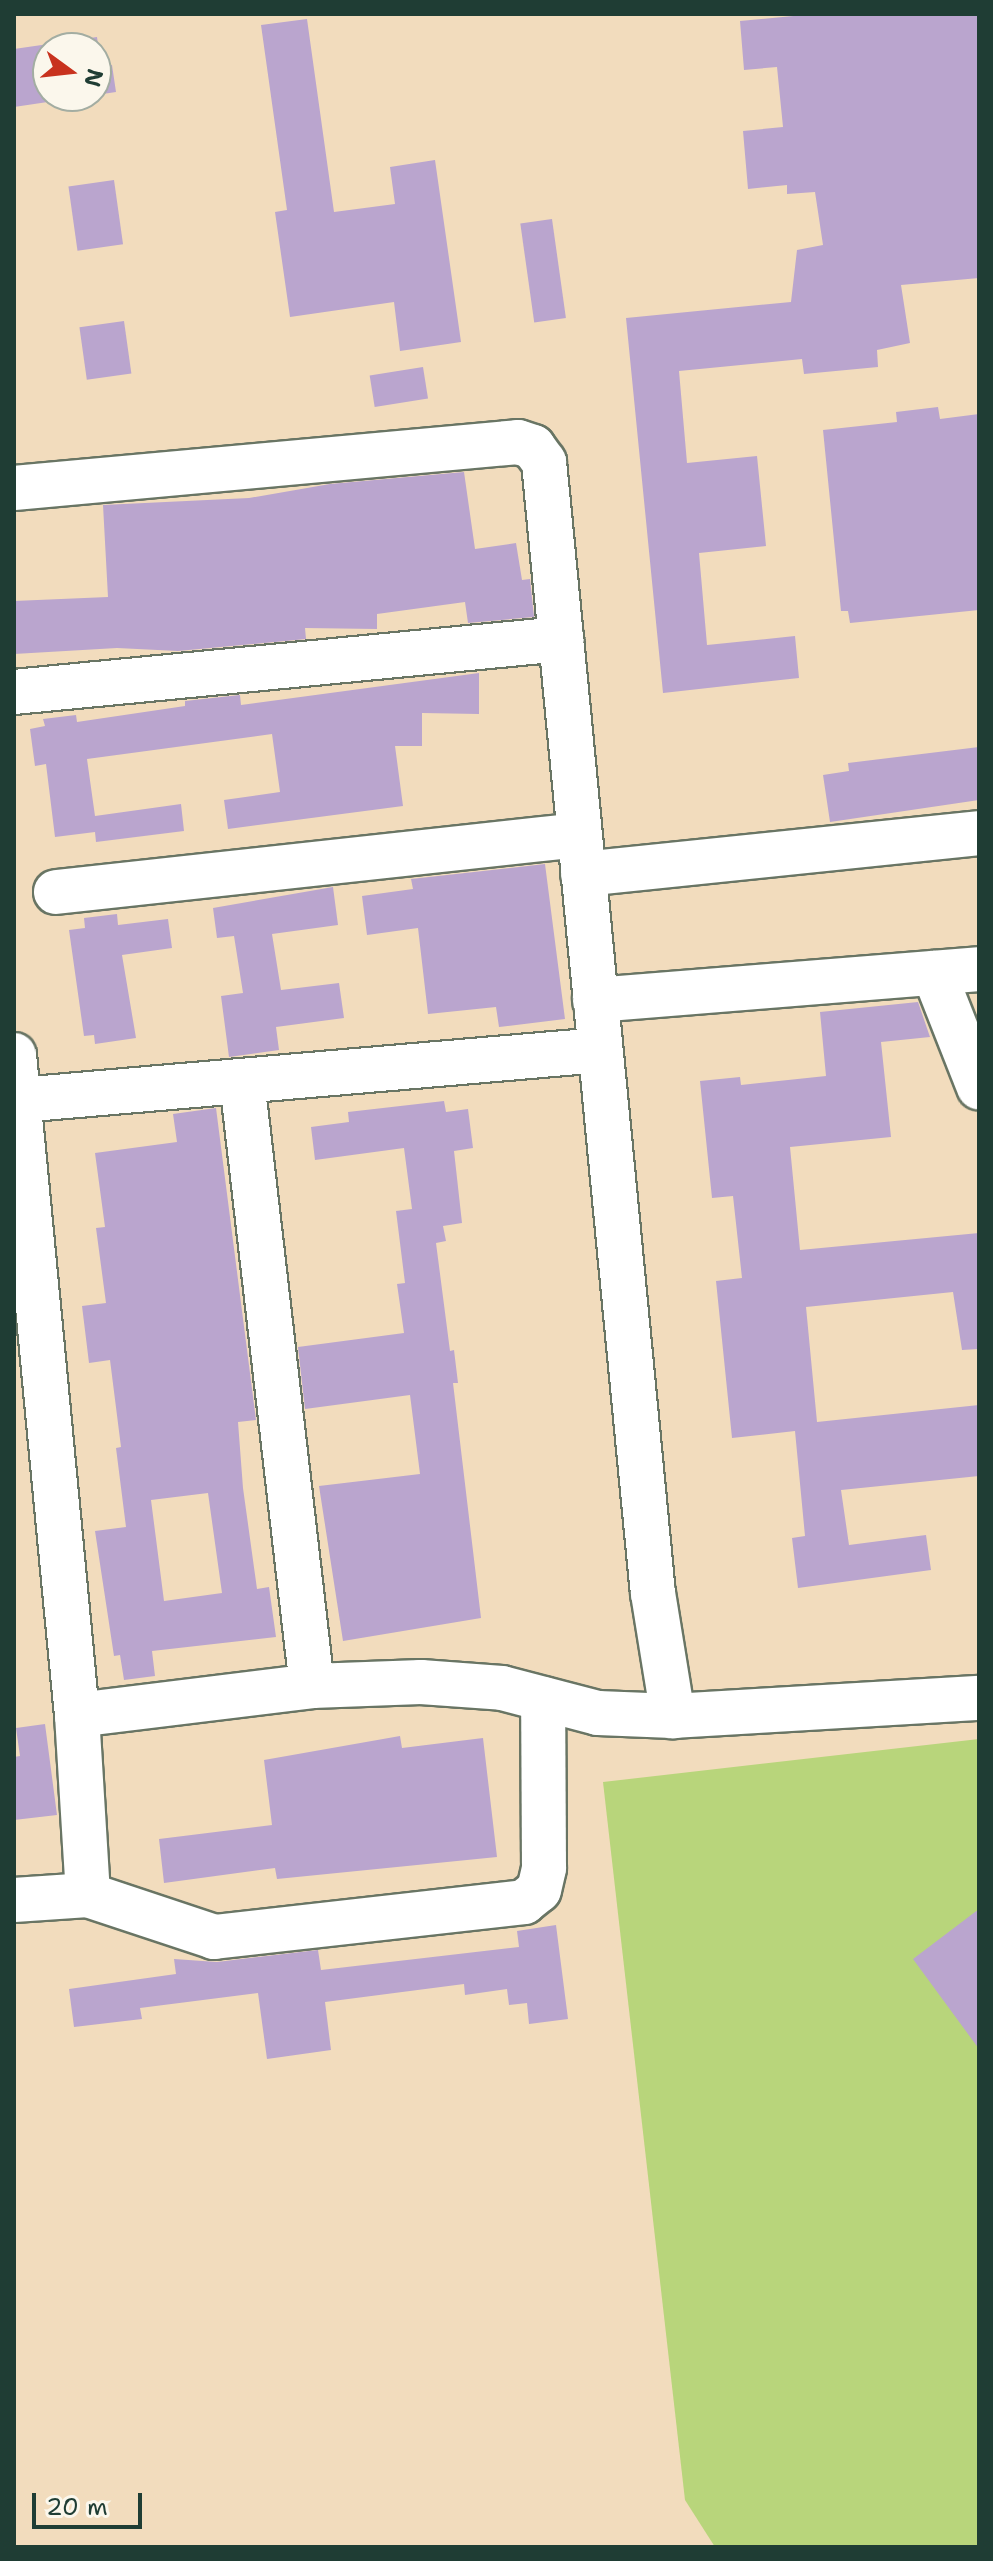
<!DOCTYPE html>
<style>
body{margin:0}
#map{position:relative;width:993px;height:2561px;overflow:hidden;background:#f2dcbd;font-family:"Shantell Sans",sans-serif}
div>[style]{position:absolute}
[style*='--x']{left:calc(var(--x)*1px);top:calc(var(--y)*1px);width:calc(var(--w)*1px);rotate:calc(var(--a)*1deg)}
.green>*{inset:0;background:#b8d57b}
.building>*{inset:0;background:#baa5ce;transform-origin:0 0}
.roads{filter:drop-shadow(2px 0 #697564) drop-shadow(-2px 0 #697564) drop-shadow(0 2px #697564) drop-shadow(0 -2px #697564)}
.minor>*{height:44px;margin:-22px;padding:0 22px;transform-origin:22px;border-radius:22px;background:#fff}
span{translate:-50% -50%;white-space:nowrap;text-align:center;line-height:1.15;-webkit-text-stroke:6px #fbf7ec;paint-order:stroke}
.frame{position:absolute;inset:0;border:16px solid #1f3d34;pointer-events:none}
.north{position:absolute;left:32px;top:32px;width:80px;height:80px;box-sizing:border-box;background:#fbf7ec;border:2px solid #a3ada2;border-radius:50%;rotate:105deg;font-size:22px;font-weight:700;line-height:32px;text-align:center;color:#1f3d34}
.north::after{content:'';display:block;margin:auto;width:28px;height:36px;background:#c8321e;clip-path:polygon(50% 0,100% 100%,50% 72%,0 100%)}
.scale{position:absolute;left:32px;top:2493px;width:110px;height:36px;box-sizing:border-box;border:4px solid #1f3d34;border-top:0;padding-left:10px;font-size:24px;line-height:28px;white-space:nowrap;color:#1f3d34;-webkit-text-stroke:6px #fbf7ec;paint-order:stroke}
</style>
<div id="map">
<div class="green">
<div style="clip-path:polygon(979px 1739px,979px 2547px,715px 2547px,685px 2500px,603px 1782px)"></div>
</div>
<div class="building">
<div style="clip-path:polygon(814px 14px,979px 14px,979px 278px,901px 285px,910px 343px,877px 350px,878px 367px,804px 374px,802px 359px,679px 371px,687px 463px,757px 456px,766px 546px,699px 553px,707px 645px,795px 636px,799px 678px,663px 693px,626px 318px,791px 302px,797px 250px,823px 245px,815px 192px,787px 194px,787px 185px,748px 189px,743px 131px,783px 127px,777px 67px,744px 70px,740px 21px)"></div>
<div style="clip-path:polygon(307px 19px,334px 212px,395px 204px,390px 167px,435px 160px,461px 342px,400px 351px,394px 302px,290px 317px,275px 212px,287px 210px,261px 25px)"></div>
<div style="clip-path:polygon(97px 37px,101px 66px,112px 65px,116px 92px,96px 95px,96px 48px,48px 48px,48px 96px,88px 96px,14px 107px,14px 49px)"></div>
<div style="left:114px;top:180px;width:65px;height:46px;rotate:82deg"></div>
<div style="left:552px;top:219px;width:100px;height:32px;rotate:82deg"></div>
<div style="left:124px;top:321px;width:53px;height:45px;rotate:82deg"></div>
<div style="left:423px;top:367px;width:32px;height:54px;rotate:81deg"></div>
<div style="clip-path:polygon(938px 407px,940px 419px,979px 414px,979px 610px,850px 623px,848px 611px,841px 611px,823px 430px,897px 422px,896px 412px)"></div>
<div style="clip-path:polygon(464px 472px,475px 549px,516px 543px,522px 580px,530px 579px,534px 617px,468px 623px,465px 602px,377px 614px,377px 629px,305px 628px,306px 639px,178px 651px,117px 648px,14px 654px,14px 601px,108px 597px,103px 505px,249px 498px,330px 484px)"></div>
<div style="clip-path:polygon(479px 673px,479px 714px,422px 713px,422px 746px,395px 746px,403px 806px,228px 829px,224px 800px,280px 792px,272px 734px,87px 759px,95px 816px,181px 804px,184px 831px,96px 842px,95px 832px,55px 837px,46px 764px,35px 766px,30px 729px,45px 726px,43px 719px,76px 715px,77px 722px,185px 706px,185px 701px,240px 695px,241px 705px)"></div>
<div style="clip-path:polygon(979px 747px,979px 800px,830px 822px,823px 775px,849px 771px,848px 763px)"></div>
<div style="clip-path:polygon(545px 864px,565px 1019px,499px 1027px,496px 1007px,428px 1014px,418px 928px,367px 935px,362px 896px,413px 889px,411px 879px)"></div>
<div style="clip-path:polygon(333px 887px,338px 925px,272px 934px,281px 990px,339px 983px,344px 1018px,276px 1027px,279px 1050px,229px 1057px,221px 996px,243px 993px,234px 936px,217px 938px,213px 908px)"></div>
<div style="clip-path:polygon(117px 914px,118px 925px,168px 919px,172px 948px,122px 955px,136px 1038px,95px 1044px,94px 1035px,84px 1036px,69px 930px,85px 928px,84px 918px)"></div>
<div style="clip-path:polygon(918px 1002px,930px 1037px,881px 1042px,891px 1137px,790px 1147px,800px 1250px,979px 1233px,979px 1349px,962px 1350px,953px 1292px,806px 1307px,817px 1422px,979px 1405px,979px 1476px,841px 1490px,849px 1545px,926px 1535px,931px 1570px,798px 1588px,792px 1538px,805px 1536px,795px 1431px,732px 1438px,716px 1281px,742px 1278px,733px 1196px,712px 1198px,700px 1081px,740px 1077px,741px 1085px,826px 1076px,820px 1012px)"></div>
<div style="clip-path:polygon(444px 1101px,446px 1112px,468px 1109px,473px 1148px,454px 1151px,462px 1223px,443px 1226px,446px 1241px,436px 1243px,450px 1351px,454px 1350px,458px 1383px,453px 1383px,481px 1618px,343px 1641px,319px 1486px,420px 1474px,410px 1395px,305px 1409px,298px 1347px,404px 1333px,397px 1284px,405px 1283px,396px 1211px,412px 1209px,404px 1148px,315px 1160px,311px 1127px,349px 1122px,348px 1112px)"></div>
<div style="clip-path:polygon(evenodd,216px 1108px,256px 1420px,238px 1422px,243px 1488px,257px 1589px,269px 1587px,276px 1637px,152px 1651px,155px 1676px,124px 1680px,120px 1655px,114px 1656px,95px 1531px,126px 1527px,116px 1448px,121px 1447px,110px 1360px,89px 1363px,82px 1306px,106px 1303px,96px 1228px,105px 1227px,95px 1153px,177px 1142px,173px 1114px,216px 1108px,208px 1493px,222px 1593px,164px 1601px,151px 1500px,208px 1493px)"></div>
<div style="clip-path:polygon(45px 1724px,57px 1815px,14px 1820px,14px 1757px,20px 1756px,16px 1728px)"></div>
<div style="clip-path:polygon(400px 1736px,402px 1748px,483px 1738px,497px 1857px,277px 1879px,275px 1868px,164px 1883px,159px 1839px,272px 1825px,264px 1760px)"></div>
<div style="clip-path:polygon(979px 1909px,979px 2049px,913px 1959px)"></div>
<div style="clip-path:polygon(556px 1925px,568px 2019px,529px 2024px,527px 2003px,509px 2005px,507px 1989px,465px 1995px,464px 1984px,325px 2002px,331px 2050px,267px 2059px,258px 1993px,140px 2008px,142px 2019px,74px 2027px,69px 1989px,176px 1974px,174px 1959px,217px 1962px,318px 1950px,321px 1970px,519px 1947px,517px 1931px)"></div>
</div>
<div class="roads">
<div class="minor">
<div style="--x:14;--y:488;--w:506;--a:-5.21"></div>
<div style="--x:518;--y:442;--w:16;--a:18"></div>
<div style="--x:533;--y:447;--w:19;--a:54"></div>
<div style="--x:544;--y:462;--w:1136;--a:84.5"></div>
<div style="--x:653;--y:1593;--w:125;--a:80.8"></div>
<div style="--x:673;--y:1716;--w:307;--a:-3.4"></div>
<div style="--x:14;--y:692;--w:550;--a:-5.53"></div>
<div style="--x:583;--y:874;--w:398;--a:-5.9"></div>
<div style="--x:56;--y:892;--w:526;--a:-6.22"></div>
<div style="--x:934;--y:973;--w:123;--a:68.5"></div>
<div style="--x:595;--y:1000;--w:385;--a:-4.6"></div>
<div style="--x:14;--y:1055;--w:663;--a:84.55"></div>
<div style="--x:77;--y:1715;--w:180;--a:86.5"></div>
<div style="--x:242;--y:1081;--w:609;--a:83.4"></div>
<div style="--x:20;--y:1100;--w:582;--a:-4.93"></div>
<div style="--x:77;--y:1715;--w:237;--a:-7"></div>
<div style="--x:312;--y:1686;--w:109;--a:-2.1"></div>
<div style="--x:421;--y:1682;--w:81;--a:4.2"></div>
<div style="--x:502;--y:1688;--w:99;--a:14.6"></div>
<div style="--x:598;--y:1713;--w:75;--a:2.3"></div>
<div style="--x:14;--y:1900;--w:74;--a:-3.9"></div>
<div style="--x:88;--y:1895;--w:133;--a:18.4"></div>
<div style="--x:214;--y:1937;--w:312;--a:-6.4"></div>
<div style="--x:524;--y:1902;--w:19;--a:-39"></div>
<div style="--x:539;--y:1890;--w:23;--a:-77"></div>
<div style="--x:544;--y:1868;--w:169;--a:-90.3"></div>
</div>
</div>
<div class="frame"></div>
<div class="north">N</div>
<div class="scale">20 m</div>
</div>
